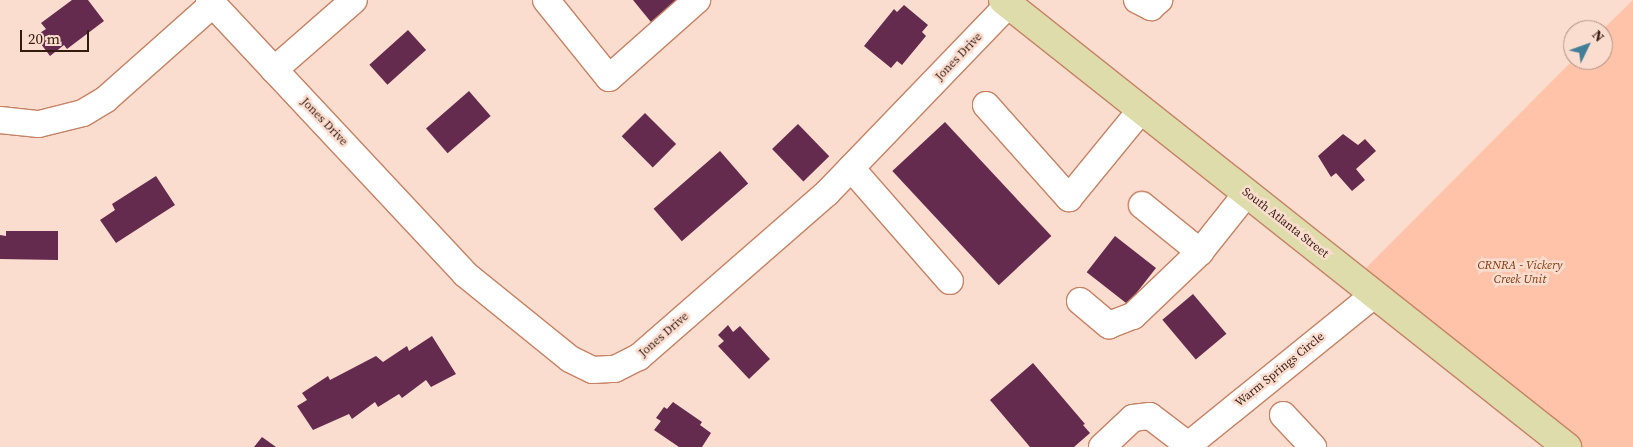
<!DOCTYPE html>
<style>
body{margin:0}
#map{position:relative;width:1633px;height:447px;overflow:hidden;background:#fbddd0;font-family:"Source Serif 4",serif}
div>[style]{position:absolute}
[style*='--x']{left:calc(var(--x)*1px);top:calc(var(--y)*1px);width:calc(var(--w)*1px);rotate:calc(var(--a)*1deg)}
.green>*{inset:0;background:#fec3a9}
.building>*{inset:0;background:#652b4e;transform-origin:0 0}
.roads{filter:drop-shadow(1px 0 #c68264) drop-shadow(-1px 0 #c68264) drop-shadow(0 1px #c68264) drop-shadow(0 -1px #c68264)}
.minor>*{height:26px;margin:-13px;padding:0 13px;transform-origin:13px;border-radius:13px;background:#fff}
.major>*{height:28px;margin:-14px;padding:0 14px;transform-origin:14px;border-radius:14px;background:#dfdcab}
span{translate:-50% -50%;white-space:nowrap;text-align:center;line-height:1.15;-webkit-text-stroke:5px #fbddd0;paint-order:stroke}
.street-label{font-size:12px;color:#351b0e}
.park-label{font-size:12px;color:#833709;font-style:italic}
.north{position:absolute;left:1563px;top:20px;width:50px;height:50px;box-sizing:border-box;background:#fbddd0;border:1px solid #ac8f82;border-radius:50%;rotate:48deg;font-size:14px;font-weight:700;line-height:20px;text-align:center;color:#351b0e}
.north::after{content:'';display:block;margin:auto;width:18px;height:22px;background:#427f96;clip-path:polygon(50% 0,100% 100%,50% 72%,0 100%)}
.scale{position:absolute;left:20px;top:30px;width:69px;height:22px;box-sizing:border-box;border:2px solid #351b0e;border-top:0;padding-left:6px;font-size:15px;line-height:18px;white-space:nowrap;color:#351b0e;-webkit-text-stroke:4px #fbddd0;paint-order:stroke}
</style>
<div id="map">
<div class="green">
<div style="clip-path:polygon(1633px 0,1633px 447px,1555px 447px,1353px 281px,1573px 60px,1603px 60px,1602px 30px)"></div>
</div>
<div class="building">
<div style="clip-path:polygon(72px 0,88px 0,104px 21px,67px 49px,64px 45px,50px 56px,35px 36px,46px 29px,41px 23px)"></div>
<div style="clip-path:polygon(633px 0,681px 0,655px 27px)"></div>
<div style="clip-path:polygon(904px 5px,928px 25px,922px 32px,926px 36px,902px 65px,897px 61px,891px 68px,864px 46px,894px 9px,897px 12px)"></div>
<div style="left:408px;top:30px;width:27px;height:52px;rotate:48deg"></div>
<div style="left:469px;top:91px;width:33px;height:57px;rotate:49deg"></div>
<div style="left:645px;top:113px;width:44px;height:33px;rotate:45deg"></div>
<div style="left:945px;top:122px;width:156px;height:72px;rotate:47deg"></div>
<div style="left:798px;top:124px;width:45px;height:36px;rotate:46deg"></div>
<div style="clip-path:polygon(1343px 134px,1358px 145px,1365px 139px,1376px 151px,1356px 169px,1365px 180px,1352px 191px,1336px 173px,1331px 177px,1318px 156px)"></div>
<div style="left:720px;top:151px;width:43px;height:88px;rotate:49deg"></div>
<div style="clip-path:polygon(156px 176px,175px 205px,116px 243px,100px 220px,115px 210px,112px 204px)"></div>
<div style="clip-path:polygon(6px 231px,58px 231px,58px 260px,0 259px,0 235px,6px 236px)"></div>
<div style="left:1115px;top:236px;width:52px;height:46px;rotate:38deg"></div>
<div style="left:1193px;top:294px;width:52px;height:40px;rotate:50deg"></div>
<div style="clip-path:polygon(728px 325px,733px 332px,740px 326px,770px 359px,749px 379px,718px 346px,724px 341px,718px 335px)"></div>
<div style="clip-path:polygon(432px 336px,456px 374px,431px 387px,426px 380px,402px 398px,399px 394px,378px 407px,375px 402px,352px 419px,349px 414px,313px 430px,297px 406px,307px 400px,302px 393px,328px 376px,330px 380px,376px 356px,383px 362px,407px 346px,409px 351px)"></div>
<div style="clip-path:polygon(1033px 363px,1085px 424px,1083px 425px,1090px 433px,1074px 447px,1030px 447px,990px 400px)"></div>
<div style="clip-path:polygon(673px 402px,702px 422px,700px 425px,711px 433px,702px 447px,679px 447px,654px 430px,661px 421px,656px 418px,664px 407px,667px 409px)"></div>
<div style="clip-path:polygon(262px 437px,276px 447px,254px 447px)"></div>
</div>
<div class="roads">
<div class="minor">
<div style="--x:209;--y:0;--w:375;--a:46.9"></div>
<div style="--x:465;--y:274;--w:135;--a:39"></div>
<div style="--x:570;--y:359;--w:25;--a:26"></div>
<div style="--x:593;--y:370;--w:22;--a:-3"></div>
<div style="--x:615;--y:369;--w:27;--a:-27"></div>
<div style="--x:639;--y:357;--w:249;--a:-41.1"></div>
<div style="--x:827;--y:193;--w:268;--a:-46.1"></div>
<div style="--x:546;--y:0;--w:100;--a:51.1"></div>
<div style="--x:609;--y:78;--w:118;--a:-41.6"></div>
<div style="--x:1137;--y:0;--w:16;--a:27"></div>
<div style="--x:1151;--y:7;--w:11;--a:-41"></div>
<div style="--x:274;--y:70;--w:106;--a:-41.2"></div>
<div style="--x:986;--y:105;--w:125;--a:48.3"></div>
<div style="--x:1069;--y:198;--w:114;--a:-50.7"></div>
<div style="--x:0;--y:120;--w:39;--a:6"></div>
<div style="--x:39;--y:124;--w:45;--a:-14"></div>
<div style="--x:83;--y:113;--w:27;--a:-31"></div>
<div style="--x:106;--y:99;--w:143;--a:-41.6"></div>
<div style="--x:851;--y:168;--w:150;--a:48.8"></div>
<div style="--x:1142;--y:205;--w:75;--a:39"></div>
<div style="--x:1080;--y:301;--w:38;--a:40"></div>
<div style="--x:1109;--y:325;--w:26;--a:-21"></div>
<div style="--x:1133;--y:316;--w:93;--a:-43.7"></div>
<div style="--x:1200;--y:252;--w:75;--a:-51.5"></div>
<div style="--x:1283;--y:415;--w:44;--a:46.8"></div>
<div style="--x:1102;--y:447;--w:42;--a:-43.1"></div>
<div style="--x:1133;--y:418;--w:17;--a:-7"></div>
<div style="--x:1150;--y:416;--w:48;--a:37.3"></div>
<div style="--x:1186;--y:447;--w:243;--a:-39"></div>
</div>
<div class="major">
<div style="--x:1003;--y:0;--w:720;--a:38.4"></div>
</div>
</div>
<div class="street-label">
<span style="left:959px;top:57px;rotate:-46deg">Jones Drive</span>
<span style="left:324px;top:122px;rotate:46deg">Jones Drive</span>
<span style="left:1285px;top:223px;rotate:38deg">South Atlanta Street</span>
<span style="left:664px;top:335px;rotate:-41deg">Jones Drive</span>
<span style="left:1280px;top:370px;rotate:-39deg">Warm Springs Circle</span>
</div>
<div class="park-label">
<span style="left:1520px;top:273px">CRNRA - Vickery<br>Creek Unit</span>
</div>
<div class="north">N</div>
<div class="scale">20 m</div>
</div>
